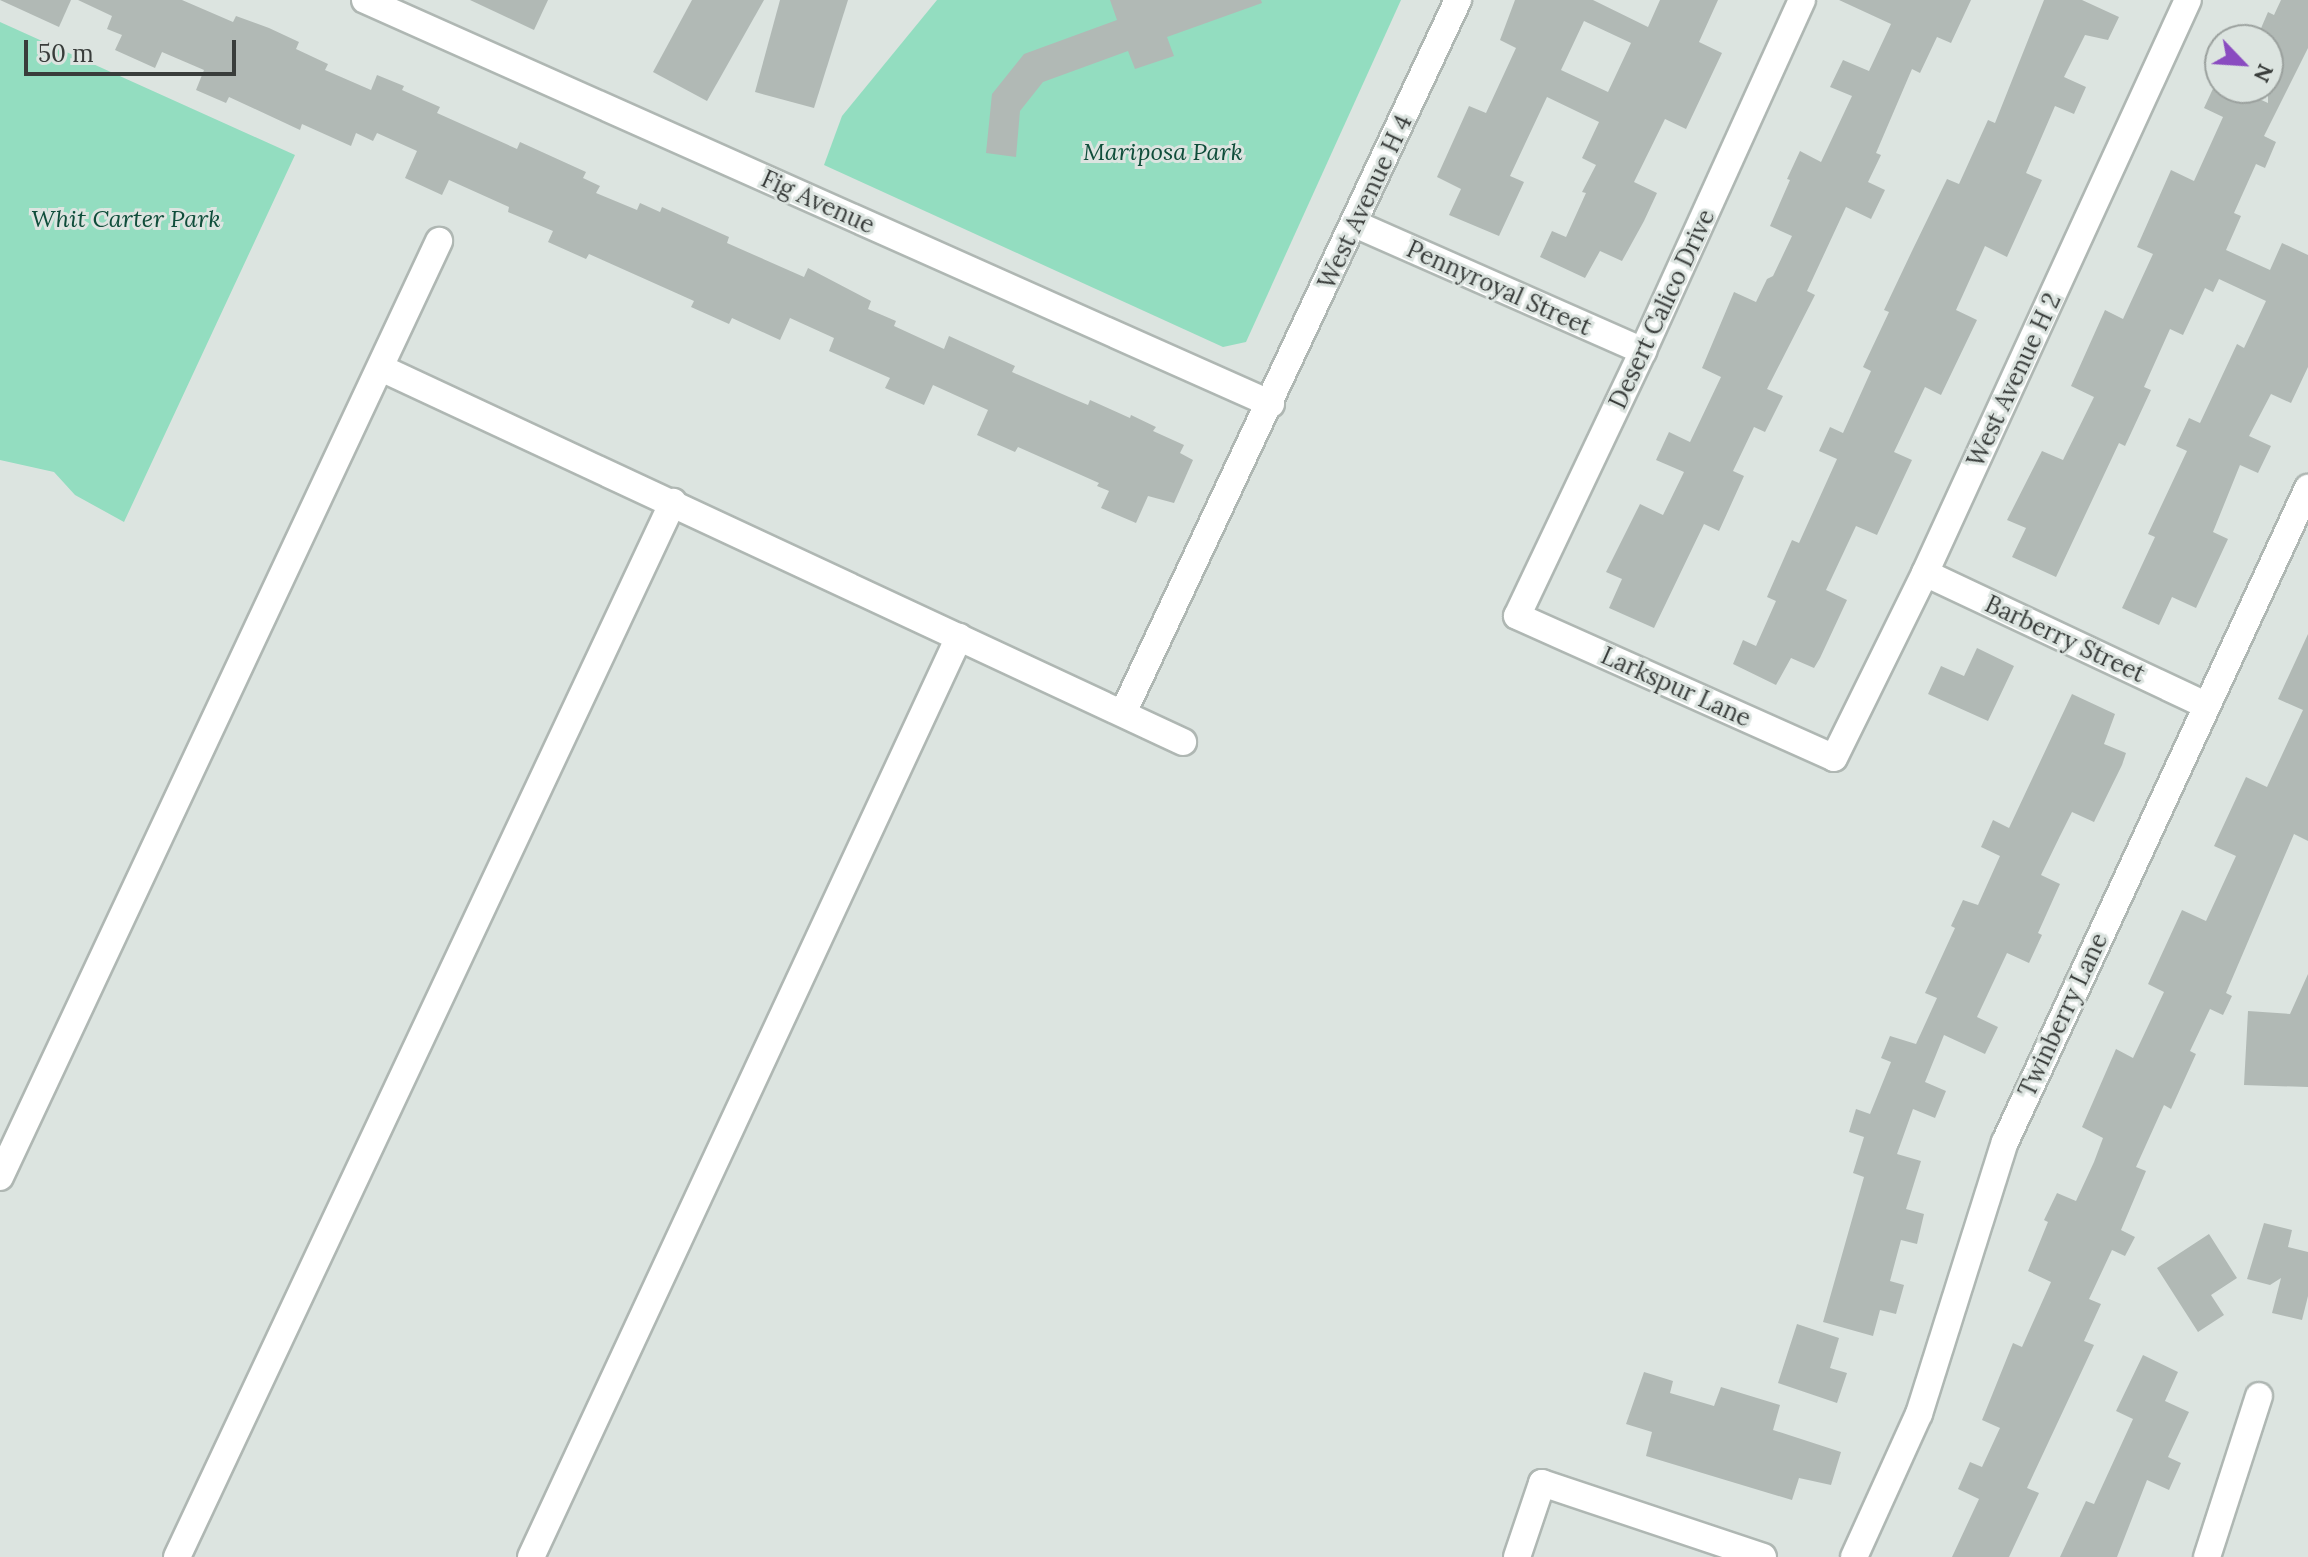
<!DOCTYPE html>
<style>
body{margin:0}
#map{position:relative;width:2308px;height:1557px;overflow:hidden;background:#dce4e0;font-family:Lora,serif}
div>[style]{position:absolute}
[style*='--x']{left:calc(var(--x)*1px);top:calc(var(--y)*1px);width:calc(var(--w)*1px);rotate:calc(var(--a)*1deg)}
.green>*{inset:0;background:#93ddc0}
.building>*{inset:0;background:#b1b9b5}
.roads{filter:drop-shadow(2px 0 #afb7b3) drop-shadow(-2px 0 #afb7b3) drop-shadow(0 2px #afb7b3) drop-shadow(0 -2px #afb7b3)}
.minor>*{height:26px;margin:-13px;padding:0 13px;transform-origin:13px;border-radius:13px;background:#fff}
span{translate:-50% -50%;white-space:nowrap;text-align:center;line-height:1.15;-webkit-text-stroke:6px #dce4e0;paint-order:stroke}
.park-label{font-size:24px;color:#0f4d3a;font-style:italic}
.street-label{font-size:24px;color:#393d3b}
.north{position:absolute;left:2204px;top:24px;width:80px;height:80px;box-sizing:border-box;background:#dce4e0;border:2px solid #9ba19e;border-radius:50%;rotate:115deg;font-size:22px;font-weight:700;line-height:32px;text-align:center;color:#393d3b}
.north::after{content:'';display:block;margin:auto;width:28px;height:36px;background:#8a4bc0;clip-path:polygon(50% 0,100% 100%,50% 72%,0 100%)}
.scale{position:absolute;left:24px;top:40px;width:212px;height:36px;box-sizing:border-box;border:4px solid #393d3b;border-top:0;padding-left:10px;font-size:24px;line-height:28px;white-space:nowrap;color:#393d3b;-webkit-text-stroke:6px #dce4e0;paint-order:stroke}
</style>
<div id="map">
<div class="green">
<div style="clip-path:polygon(937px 0,1401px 0,1246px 342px,1223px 347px,824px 165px,842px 116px)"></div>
<div style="clip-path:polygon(0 22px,295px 155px,124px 522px,75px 495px,54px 472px,0 460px)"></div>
</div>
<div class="building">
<div style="clip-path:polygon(0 0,71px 0,59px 27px)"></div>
<div style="clip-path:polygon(78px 0,182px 0,233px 22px,236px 16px,269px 28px,299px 42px,296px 49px,328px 64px,325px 70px,371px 90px,377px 75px,404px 86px,402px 90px,440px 107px,437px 113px,517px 149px,520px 142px,586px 172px,583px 178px,600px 186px,596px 193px,637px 210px,640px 203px,660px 212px,662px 207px,729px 237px,727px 243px,804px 277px,808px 268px,871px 301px,868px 309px,896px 321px,894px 326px,944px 349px,949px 336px,1015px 366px,1012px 372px,1069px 397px,1088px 405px,1090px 400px,1130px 418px,1131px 415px,1156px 427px,1153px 431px,1184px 445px,1180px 453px,1193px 460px,1174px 503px,1148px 496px,1136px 523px,1101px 508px,1109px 491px,1097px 486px,1099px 483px,1018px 447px,1015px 452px,977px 435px,988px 410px,933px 385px,924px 405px,885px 388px,890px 378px,829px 351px,834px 338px,790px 318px,780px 340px,732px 318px,729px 324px,691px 307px,694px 301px,589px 254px,586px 259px,548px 242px,553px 231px,508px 212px,509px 207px,449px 180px,442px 195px,405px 178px,417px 151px,377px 133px,373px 141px,356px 133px,351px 146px,302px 124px,300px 130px,229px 97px,226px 103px,196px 90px,204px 70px,162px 52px,155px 68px,115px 50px,122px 35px,107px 29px,112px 16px)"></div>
<div style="clip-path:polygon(470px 0,548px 0,534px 30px)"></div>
<div style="clip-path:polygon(692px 0,764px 0,707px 101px,653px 72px)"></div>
<div style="clip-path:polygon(780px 0,848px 0,814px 108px,755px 92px)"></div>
<div style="clip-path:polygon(1110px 0,1261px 0,1262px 3px,1167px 37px,1174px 56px,1135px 69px,1128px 51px,1043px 82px,1020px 111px,1016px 157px,986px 153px,992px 94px,1024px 54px,1117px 20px)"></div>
<div style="clip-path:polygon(evenodd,1515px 0,1593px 0,1648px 27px,1660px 0,1718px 0,1699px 42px,1722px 53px,1686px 129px,1665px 119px,1634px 182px,1657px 193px,1644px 221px,1622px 261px,1600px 251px,1585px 278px,1540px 257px,1552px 231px,1566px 237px,1586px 193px,1582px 192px,1596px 165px,1582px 158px,1599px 122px,1547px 97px,1510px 176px,1524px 182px,1499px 236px,1449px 215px,1461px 189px,1437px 177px,1469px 106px,1486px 113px,1516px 48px,1500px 40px,1515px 0,1584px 21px,1631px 43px,1608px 92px,1561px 70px,1584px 21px)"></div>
<div style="clip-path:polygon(1839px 0,1971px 0,1951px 43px,1937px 37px,1920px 73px,1912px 69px,1876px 153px,1881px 155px,1868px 182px,1885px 190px,1871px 219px,1846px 207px,1807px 291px,1815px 295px,1767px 389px,1783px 396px,1765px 432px,1754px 427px,1733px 471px,1744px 476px,1719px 531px,1704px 524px,1654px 628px,1609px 608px,1622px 579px,1606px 572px,1640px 504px,1663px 515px,1684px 472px,1656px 460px,1669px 432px,1690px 442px,1721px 377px,1702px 368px,1734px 292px,1756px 302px,1767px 279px,1773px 276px,1792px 236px,1770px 226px,1790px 180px,1787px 179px,1800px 151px,1821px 162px,1852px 96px,1830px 87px,1843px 60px,1869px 71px,1891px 24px)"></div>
<div style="clip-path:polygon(2044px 0,2082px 0,2119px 17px,2108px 40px,2085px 35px,2064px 77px,2086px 87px,2074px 114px,2055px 106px,2026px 173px,2042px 180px,2007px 257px,1985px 246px,1956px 310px,1977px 320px,1941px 395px,1925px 387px,1894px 452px,1912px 460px,1877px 535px,1856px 526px,1826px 590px,1847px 600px,1820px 658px,1814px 668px,1791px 658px,1776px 685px,1733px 664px,1743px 640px,1756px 646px,1776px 601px,1767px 597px,1792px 540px,1799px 543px,1837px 459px,1819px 451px,1830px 427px,1843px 433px,1871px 371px,1863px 367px,1889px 312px,1884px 310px,1912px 251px,1947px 179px,1959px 184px,1988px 120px,1995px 123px)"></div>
<div style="clip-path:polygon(2281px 0,2308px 0,2308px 48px,2264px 136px,2276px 142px,2265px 168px,2256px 164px,2234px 213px,2241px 216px,2226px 250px,2270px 270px,2282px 243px,2308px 255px,2308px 367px,2291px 403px,2271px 394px,2249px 436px,2271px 446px,2258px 473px,2240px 465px,2213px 532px,2228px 539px,2196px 608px,2172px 597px,2159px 625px,2122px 608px,2155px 537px,2148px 534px,2187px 451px,2176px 446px,2189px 418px,2200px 423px,2237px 344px,2244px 348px,2266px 301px,2219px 279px,2213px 292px,2205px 288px,2183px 335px,2170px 329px,2144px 387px,2151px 390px,2125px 446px,2119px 443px,2056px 577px,2012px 557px,2026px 528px,2007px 520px,2042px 451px,2063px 460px,2094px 397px,2071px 386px,2105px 310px,2123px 319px,2153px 254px,2137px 247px,2171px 170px,2194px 181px,2223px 117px,2204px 108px,2217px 80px,2220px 88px,2235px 88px,2268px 103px,2268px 40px,2256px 40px,2268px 12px,2274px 15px)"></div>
<div style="clip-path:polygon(2308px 634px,2308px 841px,2294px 834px,2226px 993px,2232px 996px,2223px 1015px,2210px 1009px,2190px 1051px,2196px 1054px,2171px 1109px,2164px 1105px,2136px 1167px,2146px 1171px,2121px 1230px,2135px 1237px,2125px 1256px,2112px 1250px,2089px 1299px,2101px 1304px,2084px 1341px,2094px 1345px,2027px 1488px,2039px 1493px,2009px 1557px,1952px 1557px,1979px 1499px,1958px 1489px,1970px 1462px,1982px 1467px,2000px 1428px,1982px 1420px,2013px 1343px,2022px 1347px,2051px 1282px,2028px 1271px,2048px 1222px,2044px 1220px,2057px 1193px,2076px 1201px,2094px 1162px,2103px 1138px,2082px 1127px,2116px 1049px,2133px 1058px,2164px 992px,2148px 984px,2182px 910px,2206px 921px,2236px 856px,2214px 846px,2246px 777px,2267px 787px,2303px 710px,2278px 699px)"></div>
<div style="clip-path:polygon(1977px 648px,2014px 666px,1988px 721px,1928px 694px,1941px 666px,1964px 676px)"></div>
<div style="clip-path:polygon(2072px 694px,2115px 714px,2104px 744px,2126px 753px,2122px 765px,2094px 822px,2072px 812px,2060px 836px,2041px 875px,2060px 884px,2038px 933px,2042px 935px,2029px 963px,2007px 953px,1977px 1017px,1998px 1027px,1985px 1054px,1944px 1035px,1925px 1082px,1946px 1091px,1935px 1118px,1913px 1109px,1897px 1154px,1921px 1161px,1906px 1209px,1924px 1214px,1917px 1244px,1901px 1240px,1890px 1281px,1904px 1285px,1896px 1314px,1880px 1310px,1873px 1336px,1823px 1322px,1864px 1177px,1853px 1173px,1864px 1137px,1849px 1132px,1856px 1109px,1870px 1114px,1891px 1062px,1881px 1058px,1890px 1036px,1916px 1044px,1937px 998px,1925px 993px,1955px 928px,1951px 926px,1963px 900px,1978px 905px,2000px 856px,1981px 847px,1993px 820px,2009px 828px)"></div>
<div style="clip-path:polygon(2308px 974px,2308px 1087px,2244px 1085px,2248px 1011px,2290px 1014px)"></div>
<div style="clip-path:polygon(2264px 1223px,2292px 1230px,2288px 1247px,2308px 1252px,2308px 1296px,2302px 1320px,2272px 1313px,2281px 1278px,2270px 1285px,2247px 1279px)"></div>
<div style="clip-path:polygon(2209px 1234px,2237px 1278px,2211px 1295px,2224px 1315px,2198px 1332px,2157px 1268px)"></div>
<div style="clip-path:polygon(1797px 1324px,1839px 1338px,1830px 1368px,1847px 1373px,1837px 1403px,1778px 1383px)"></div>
<div style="clip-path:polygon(2143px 1355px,2178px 1372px,2165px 1401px,2189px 1412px,2168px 1457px,2181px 1463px,2169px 1490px,2147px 1480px,2117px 1557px,2060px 1557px,2086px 1501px,2094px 1504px,2133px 1419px,2116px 1411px)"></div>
<div style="clip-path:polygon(1644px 1372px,1673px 1381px,1670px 1393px,1714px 1406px,1721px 1387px,1780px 1405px,1773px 1430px,1841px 1452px,1831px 1485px,1799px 1478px,1792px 1500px,1646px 1456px,1652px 1432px,1626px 1424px)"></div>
</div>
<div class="roads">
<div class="minor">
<div style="--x:365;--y:0;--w:992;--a:24.03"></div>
<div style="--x:1802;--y:0;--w:385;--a:114.4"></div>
<div style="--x:1643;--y:351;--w:293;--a:115.4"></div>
<div style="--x:1517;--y:616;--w:347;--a:24.1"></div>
<div style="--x:1834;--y:758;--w:206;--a:-63.8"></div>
<div style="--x:1925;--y:573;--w:630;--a:-65.35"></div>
<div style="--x:1355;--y:224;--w:315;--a:23.8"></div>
<div style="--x:381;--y:368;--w:885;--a:25"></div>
<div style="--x:1925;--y:573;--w:310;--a:25.2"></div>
<div style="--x:1123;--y:713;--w:788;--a:-64.83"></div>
<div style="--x:0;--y:1177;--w:1034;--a:-64.87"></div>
<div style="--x:177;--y:1557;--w:1166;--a:-64.82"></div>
<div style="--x:531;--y:1557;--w:1015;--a:-65.05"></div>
<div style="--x:1517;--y:1557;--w:78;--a:-71.3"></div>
<div style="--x:1542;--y:1483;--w:233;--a:18.5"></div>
<div style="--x:1854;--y:1557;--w:157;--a:-65.6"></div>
<div style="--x:1919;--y:1414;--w:285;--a:-72.5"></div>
<div style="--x:2005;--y:1142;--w:721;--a:-65.14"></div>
<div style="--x:2207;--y:1557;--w:169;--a:-72.1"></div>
</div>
</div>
<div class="park-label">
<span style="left:1163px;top:152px">Mariposa Park</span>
<span style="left:126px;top:219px">Whit Carter Park</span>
</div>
<div class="street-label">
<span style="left:818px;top:202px;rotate:24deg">Fig Avenue</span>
<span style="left:1365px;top:202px;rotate:-65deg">West Avenue H 4</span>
<span style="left:1499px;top:288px;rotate:24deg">Pennyroyal Street</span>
<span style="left:1662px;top:309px;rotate:-65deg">Desert Calico Drive</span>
<span style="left:2014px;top:380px;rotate:-65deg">West Avenue H 2</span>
<span style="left:2065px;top:639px;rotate:25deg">Barberry Street</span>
<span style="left:1676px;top:687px;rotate:24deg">Larkspur Lane</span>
<span style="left:2063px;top:1015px;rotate:-65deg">Twinberry Lane</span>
</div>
<div class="north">N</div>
<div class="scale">50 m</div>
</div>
